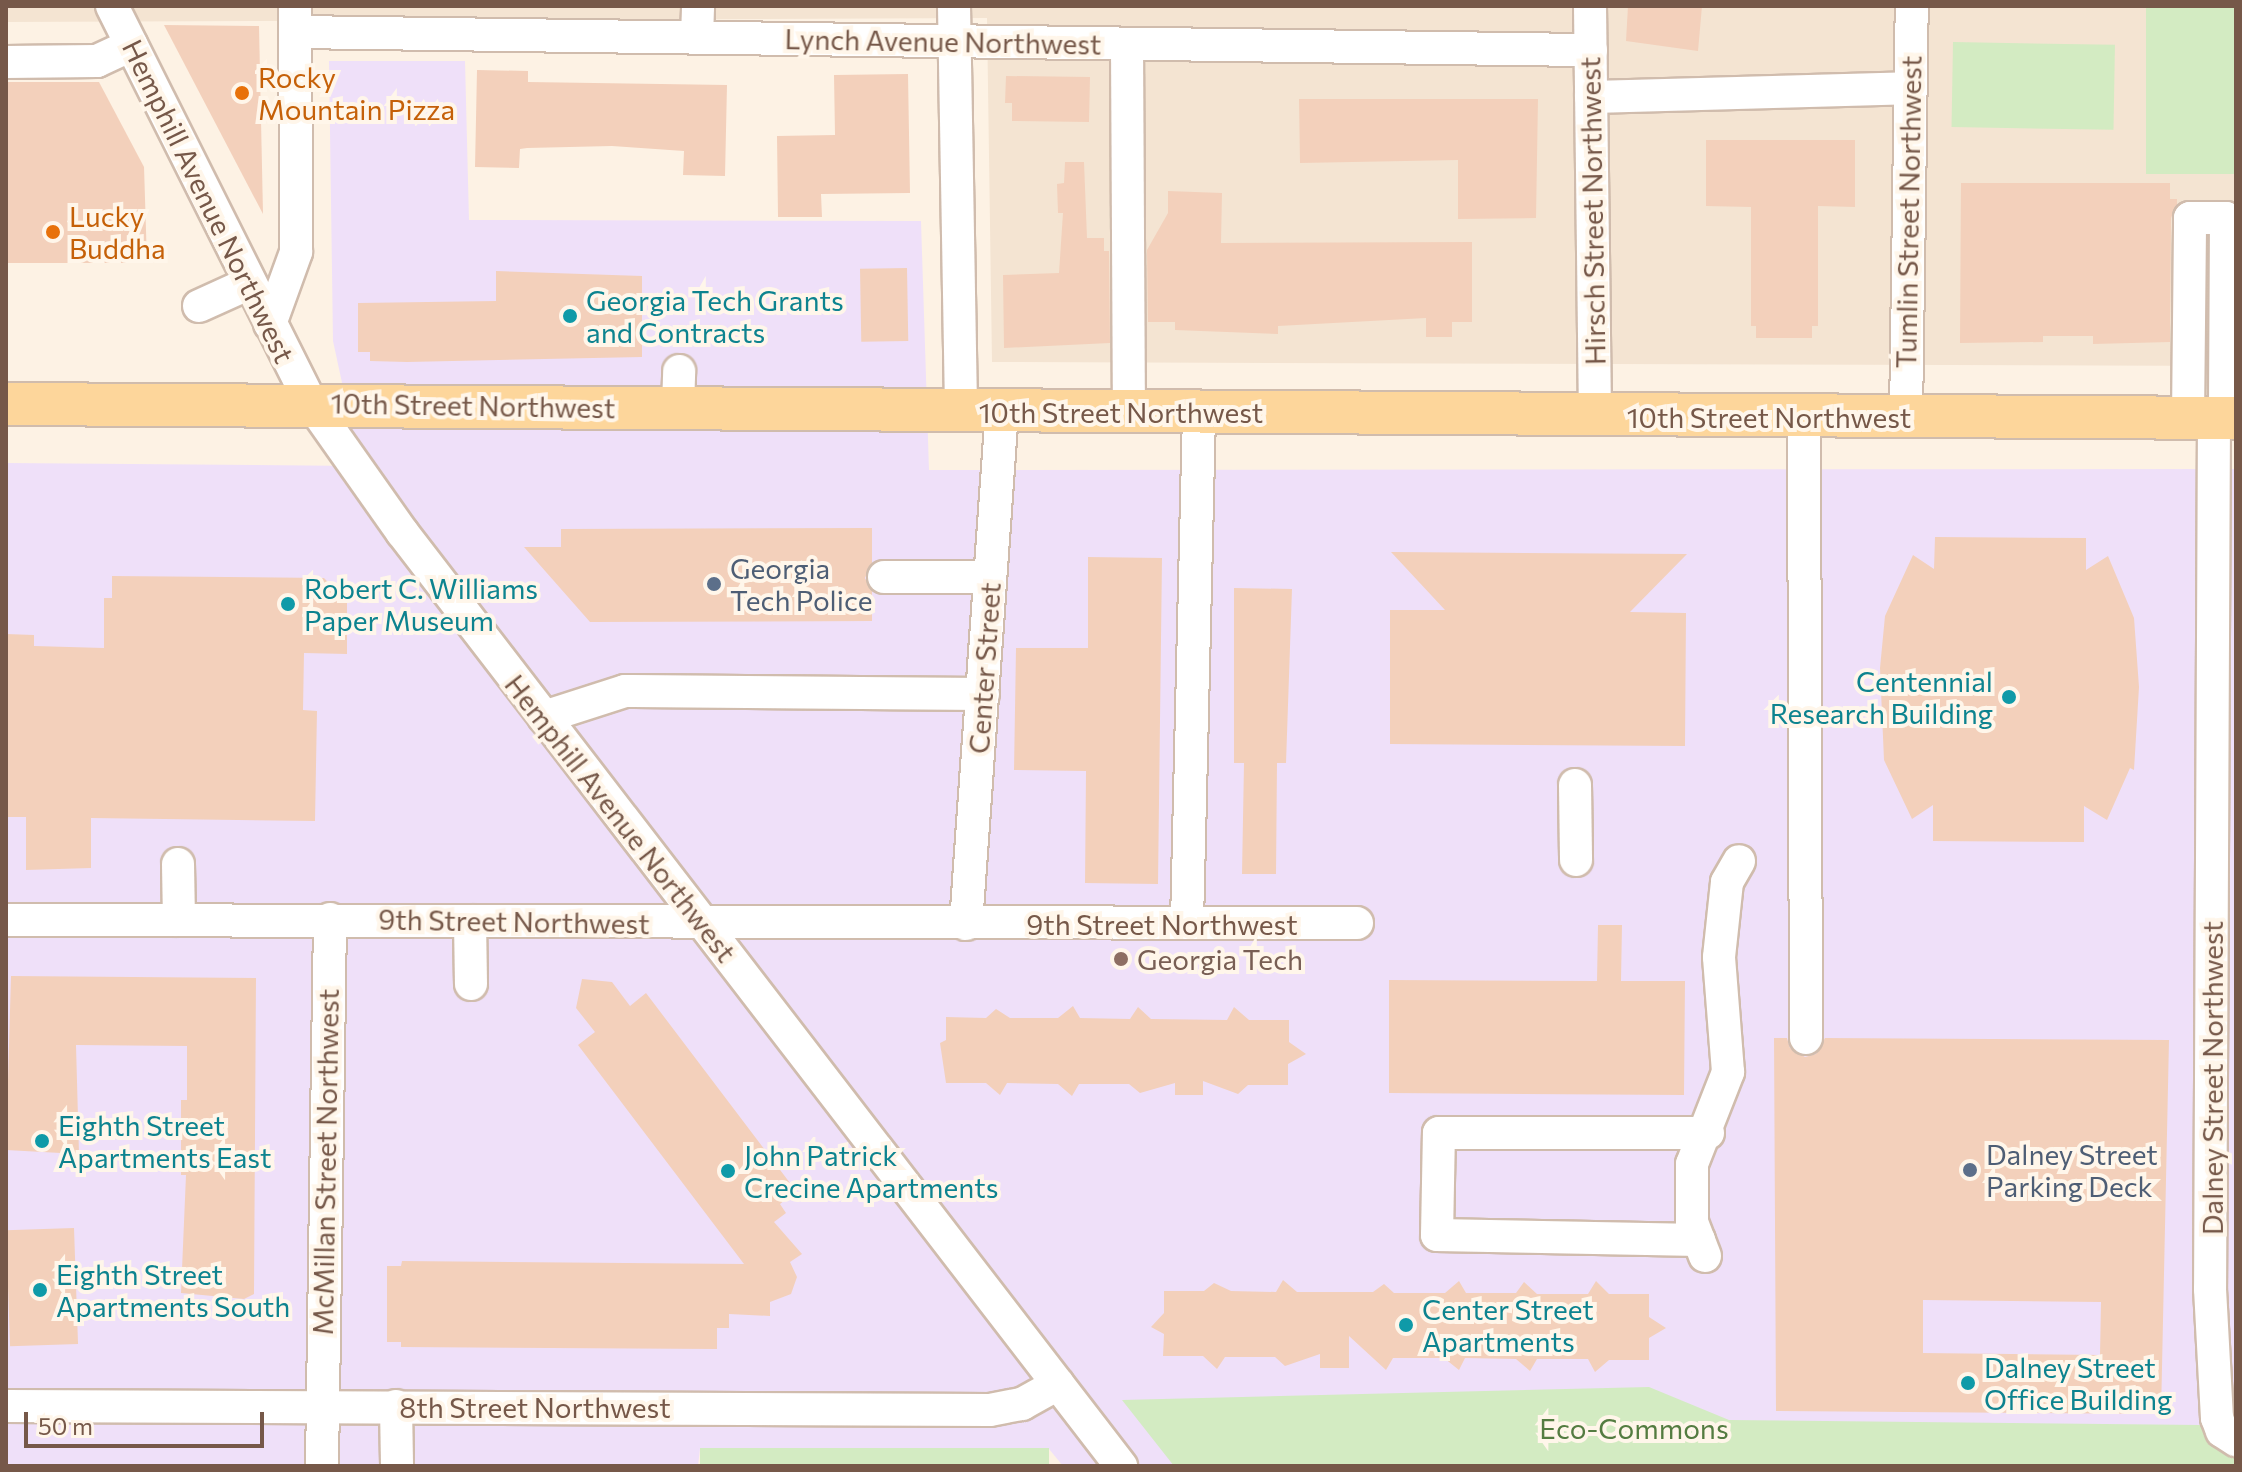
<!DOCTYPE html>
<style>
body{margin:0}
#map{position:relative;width:2242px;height:1472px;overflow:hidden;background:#fdf2e4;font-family:Commissioner,sans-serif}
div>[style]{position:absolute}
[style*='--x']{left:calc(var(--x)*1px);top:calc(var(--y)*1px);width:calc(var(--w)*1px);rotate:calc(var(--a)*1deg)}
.residential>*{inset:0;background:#f4e4d2}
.education>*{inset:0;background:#efe0f9}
.green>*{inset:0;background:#d3ebc2;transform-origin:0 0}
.building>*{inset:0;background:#f3d0bb;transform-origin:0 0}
.roads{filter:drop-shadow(2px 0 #d0bcad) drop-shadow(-2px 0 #d0bcad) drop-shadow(0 2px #d0bcad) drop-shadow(0 -2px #d0bcad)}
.minor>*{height:32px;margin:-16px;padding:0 16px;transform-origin:16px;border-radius:16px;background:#fff}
.major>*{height:42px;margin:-21px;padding:0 21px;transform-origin:21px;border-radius:21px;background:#fdd69b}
.dots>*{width:22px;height:22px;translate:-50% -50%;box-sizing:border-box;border:4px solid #fff6ea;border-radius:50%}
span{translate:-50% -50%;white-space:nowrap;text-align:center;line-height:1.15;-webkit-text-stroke:8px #fff6ea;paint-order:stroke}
.street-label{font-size:28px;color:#765849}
.food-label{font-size:28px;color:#c56008}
.left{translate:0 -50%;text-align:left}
.culture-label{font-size:28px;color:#0d838f}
.right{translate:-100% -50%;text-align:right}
.service-label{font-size:28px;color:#4e5e75}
.education-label{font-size:28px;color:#785e54}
.park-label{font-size:28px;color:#547c41}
.frame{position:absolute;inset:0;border:8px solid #765849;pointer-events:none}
.scale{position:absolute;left:24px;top:1412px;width:240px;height:36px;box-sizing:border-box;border:4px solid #765849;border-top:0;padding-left:10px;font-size:24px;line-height:28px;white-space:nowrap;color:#765849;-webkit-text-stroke:6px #fff6ea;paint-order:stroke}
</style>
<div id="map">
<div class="residential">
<div style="clip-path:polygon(6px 6px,2236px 6px,2236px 366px,992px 362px,987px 18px,6px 22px)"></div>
</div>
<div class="education">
<div style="clip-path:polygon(329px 61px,465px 61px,469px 220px,921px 221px,929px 470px,2236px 469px,2236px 1466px,1063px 1466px,1049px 1449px,700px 1449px,698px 1466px,6px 1466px,6px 463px,360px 466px,333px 341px)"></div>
</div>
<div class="green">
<div style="left:2146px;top:6px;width:90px;height:168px"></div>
<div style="left:1953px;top:42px;width:162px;height:85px;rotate:1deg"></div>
<div style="clip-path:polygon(1649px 1387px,1729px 1420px,2201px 1425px,2236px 1453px,2236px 1466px,1174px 1466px,1122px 1400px)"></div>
<div style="left:700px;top:1448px;width:349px;height:18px"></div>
</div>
<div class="building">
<div style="clip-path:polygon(1628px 6px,1702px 6px,1698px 51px,1626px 41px)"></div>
<div style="clip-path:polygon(164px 25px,259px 26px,263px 214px)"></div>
<div style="clip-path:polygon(477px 70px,528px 71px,528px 82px,727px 85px,725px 176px,683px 175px,684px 151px,612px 146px,527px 148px,520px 149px,519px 168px,475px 167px)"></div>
<div style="clip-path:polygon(908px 74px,910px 193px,821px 194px,822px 217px,778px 217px,777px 136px,835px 135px,834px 75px)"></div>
<div style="clip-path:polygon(1006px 76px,1090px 77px,1089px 122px,1012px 121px,1012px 103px,1005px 103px)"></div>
<div style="clip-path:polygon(6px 82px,99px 82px,144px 167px,147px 263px,6px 263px)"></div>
<div style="clip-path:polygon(1299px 99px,1538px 99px,1536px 218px,1458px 219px,1458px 160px,1300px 163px)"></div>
<div style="clip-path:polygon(1706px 140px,1855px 140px,1855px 207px,1818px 206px,1818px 326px,1812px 326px,1812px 338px,1756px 338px,1756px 326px,1751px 326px,1751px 207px,1706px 206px)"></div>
<div style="clip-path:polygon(1065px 162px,1084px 162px,1087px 238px,1104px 238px,1104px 251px,1109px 251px,1110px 343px,1004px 348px,1003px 275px,1059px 273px,1063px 213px,1058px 213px,1057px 184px,1064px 183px)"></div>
<div style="clip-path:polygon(1961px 183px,2170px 183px,2170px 199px,2177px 199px,2177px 205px,2171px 218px,2170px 342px,2093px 344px,2093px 336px,2043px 336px,2043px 342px,1960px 343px)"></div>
<div style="clip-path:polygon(1168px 191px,1222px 193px,1221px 243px,1472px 242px,1472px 322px,1452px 322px,1452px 337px,1426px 337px,1426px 318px,1278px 326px,1278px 334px,1175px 330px,1175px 322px,1148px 322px,1147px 250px,1168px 213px)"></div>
<div style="left:907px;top:268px;width:73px;height:47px;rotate:89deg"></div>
<div style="clip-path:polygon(496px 271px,642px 276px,642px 357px,407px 362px,370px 361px,370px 352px,358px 352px,358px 303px,496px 301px)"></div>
<div style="clip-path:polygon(872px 528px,872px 563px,865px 578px,872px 591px,872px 621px,590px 622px,524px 547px,561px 547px,561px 529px)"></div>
<div style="clip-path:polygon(1935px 537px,2086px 538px,2086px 570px,2108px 556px,2134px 618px,2139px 687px,2134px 770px,2130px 768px,2107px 820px,2084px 806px,2084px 842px,1933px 841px,1933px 805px,1912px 819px,1884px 760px,1880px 668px,1885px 616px,1913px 555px,1934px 569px)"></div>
<div style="clip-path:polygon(1391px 552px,1687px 554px,1630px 612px,1686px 613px,1685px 746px,1390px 744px,1390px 610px,1445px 610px)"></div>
<div style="clip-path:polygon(1088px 557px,1162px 558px,1158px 884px,1085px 883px,1086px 771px,1014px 770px,1016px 648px,1088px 648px)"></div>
<div style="clip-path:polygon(112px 576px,324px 578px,347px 602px,347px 654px,304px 653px,303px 710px,317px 711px,315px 821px,91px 818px,91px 868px,26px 870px,26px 817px,6px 817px,6px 634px,34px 635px,34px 646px,104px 648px,104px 598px,112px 598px)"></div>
<div style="clip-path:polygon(1234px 588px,1292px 589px,1286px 763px,1277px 763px,1276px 874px,1242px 874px,1244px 763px,1234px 763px)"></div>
<div style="clip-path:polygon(1598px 925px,1622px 925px,1621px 981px,1685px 981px,1684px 1095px,1389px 1093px,1389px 980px,1597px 981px)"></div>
<div style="clip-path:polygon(11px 976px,256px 978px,254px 1294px,244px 1299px,181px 1293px,186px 1175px,181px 1175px,181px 1100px,187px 1100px,187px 1046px,76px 1045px,79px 1154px,6px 1150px)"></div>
<div style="clip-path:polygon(582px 979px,612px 982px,630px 1006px,646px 993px,796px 1191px,780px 1204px,786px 1213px,774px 1222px,802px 1254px,790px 1262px,797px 1277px,791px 1294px,770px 1302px,770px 1316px,729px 1314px,729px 1328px,717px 1328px,717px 1349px,401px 1347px,401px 1342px,387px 1342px,387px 1266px,401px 1266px,402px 1261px,744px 1264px,578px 1045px,595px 1032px,576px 1008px)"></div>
<div style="clip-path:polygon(1073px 1006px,1080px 1018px,1130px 1019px,1138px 1007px,1151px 1019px,1227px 1020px,1234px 1007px,1249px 1020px,1289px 1020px,1289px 1042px,1306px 1054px,1288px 1064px,1288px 1085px,1248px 1085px,1238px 1094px,1203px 1081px,1203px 1095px,1175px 1095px,1175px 1083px,1140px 1093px,1129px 1084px,1079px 1084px,1072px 1096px,1058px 1084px,1007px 1083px,1000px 1095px,986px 1083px,946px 1083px,940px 1043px,946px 1040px,946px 1017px,986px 1018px,996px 1009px,1010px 1018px,1058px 1018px)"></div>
<div style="clip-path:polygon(evenodd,1774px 1038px,1787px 1038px,1790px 1048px,1805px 1057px,1816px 1054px,1825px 1038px,2169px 1040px,2161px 1414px,1776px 1411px,1774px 1038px,1923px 1300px,2101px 1302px,2100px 1355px,1923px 1353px,1923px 1300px)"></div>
<div style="left:74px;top:1228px;width:116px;height:68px;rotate:88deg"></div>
<div style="clip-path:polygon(1283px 1280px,1297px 1292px,1373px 1292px,1384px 1284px,1394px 1293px,1445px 1293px,1459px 1281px,1466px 1293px,1516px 1293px,1524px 1282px,1537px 1294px,1588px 1294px,1596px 1281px,1609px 1294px,1649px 1294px,1649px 1317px,1666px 1328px,1649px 1338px,1649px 1360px,1609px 1360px,1595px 1372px,1588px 1359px,1537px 1359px,1530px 1371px,1516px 1359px,1465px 1358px,1459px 1370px,1444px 1358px,1393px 1358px,1386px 1370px,1349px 1336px,1349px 1368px,1320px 1368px,1320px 1354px,1285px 1366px,1275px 1357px,1225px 1357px,1217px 1369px,1203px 1356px,1163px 1356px,1164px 1334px,1151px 1327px,1164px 1313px,1164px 1291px,1204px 1291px,1214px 1283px,1231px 1291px,1276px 1292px)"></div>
</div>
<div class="roads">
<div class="minor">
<div style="--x:112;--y:6;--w:444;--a:63.4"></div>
<div style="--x:311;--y:403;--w:158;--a:54.8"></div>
<div style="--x:402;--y:532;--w:1179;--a:52.41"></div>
<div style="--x:954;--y:6;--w:405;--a:89"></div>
<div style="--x:1590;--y:6;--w:409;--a:89.3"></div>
<div style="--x:295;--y:32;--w:1296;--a:0.8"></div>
<div style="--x:697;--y:37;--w:31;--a:-88"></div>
<div style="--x:1127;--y:44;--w:368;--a:89.7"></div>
<div style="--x:6;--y:62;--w:91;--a:-0.6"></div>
<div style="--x:97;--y:61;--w:38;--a:-25"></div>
<div style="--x:1591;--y:97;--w:319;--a:-1.6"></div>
<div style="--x:199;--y:306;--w:56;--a:-24.3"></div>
<div style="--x:270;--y:324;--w:77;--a:-70.1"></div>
<div style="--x:296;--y:252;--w:246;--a:-90.2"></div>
<div style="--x:678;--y:406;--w:35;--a:-88"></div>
<div style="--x:1804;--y:417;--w:621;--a:89.82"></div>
<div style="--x:1906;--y:418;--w:412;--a:-89.2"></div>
<div style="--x:2188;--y:418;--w:200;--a:-89.4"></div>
<div style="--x:2190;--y:218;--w:36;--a:0"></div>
<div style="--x:2226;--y:218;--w:200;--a:90.3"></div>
<div style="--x:2214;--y:418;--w:871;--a:90.26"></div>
<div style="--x:2210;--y:1289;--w:129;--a:86.9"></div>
<div style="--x:2217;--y:1418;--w:14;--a:69"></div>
<div style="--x:2222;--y:1431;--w:17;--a:33"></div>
<div style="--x:884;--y:577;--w:106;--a:0"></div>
<div style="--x:544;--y:717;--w:85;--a:-17.8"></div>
<div style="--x:625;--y:691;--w:358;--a:0.5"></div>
<div style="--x:1575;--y:785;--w:75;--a:89.2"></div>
<div style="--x:178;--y:864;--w:56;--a:89"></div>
<div style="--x:6;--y:920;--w:1351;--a:0.13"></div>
<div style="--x:470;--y:921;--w:63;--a:89.1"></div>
<div style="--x:1187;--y:923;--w:510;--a:-88.65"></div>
<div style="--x:966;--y:924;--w:514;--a:-85.99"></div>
<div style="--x:1699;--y:1240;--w:262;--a:-178.9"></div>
<div style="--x:1437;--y:1235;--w:102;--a:-88.9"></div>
<div style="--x:1439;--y:1133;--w:269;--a:0"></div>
<div style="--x:1705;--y:1256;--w:36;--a:-111"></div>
<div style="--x:1692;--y:1222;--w:58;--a:-90"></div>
<div style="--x:1692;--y:1164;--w:99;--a:-68.6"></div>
<div style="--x:1728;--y:1072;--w:115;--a:-94.5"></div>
<div style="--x:1719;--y:957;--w:75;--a:-83.9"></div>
<div style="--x:1727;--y:882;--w:24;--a:-60"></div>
<div style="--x:6;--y:1406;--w:984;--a:0.23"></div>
<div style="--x:990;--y:1410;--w:33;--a:-11"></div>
<div style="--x:1022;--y:1404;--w:41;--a:-29.1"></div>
<div style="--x:396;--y:1406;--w:59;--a:89"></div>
<div style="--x:322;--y:1466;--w:547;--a:-89.16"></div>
</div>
<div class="major">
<div style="--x:6;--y:404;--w:2230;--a:0.36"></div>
</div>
</div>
<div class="dots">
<div style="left:242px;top:93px;background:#e8710a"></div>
<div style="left:53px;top:232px;background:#e8710a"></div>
<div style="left:570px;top:316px;background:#0f9aa8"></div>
<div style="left:714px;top:584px;background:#5c6f8a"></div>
<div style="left:288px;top:604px;background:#0f9aa8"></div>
<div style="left:2009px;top:697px;background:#0f9aa8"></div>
<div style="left:1121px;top:959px;background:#8d6e63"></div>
<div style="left:42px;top:1141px;background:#0f9aa8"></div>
<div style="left:1970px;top:1170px;background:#5c6f8a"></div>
<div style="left:728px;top:1171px;background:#0f9aa8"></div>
<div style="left:40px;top:1290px;background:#0f9aa8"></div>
<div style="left:1406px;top:1325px;background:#0f9aa8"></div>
<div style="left:1968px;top:1383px;background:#0f9aa8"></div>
</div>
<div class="street-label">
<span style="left:943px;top:41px;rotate:1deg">Lynch Avenue Northwest</span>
<span style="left:209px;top:201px;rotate:64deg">Hemphill Avenue Northwest</span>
<span style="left:1592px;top:211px;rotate:-91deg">Hirsch Street Northwest</span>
<span style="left:1908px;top:212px;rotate:-89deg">Tumlin Street Northwest</span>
<span style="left:473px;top:405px;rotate:1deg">10th Street Northwest</span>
<span style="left:1121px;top:412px">10th Street Northwest</span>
<span style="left:1769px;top:417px">10th Street Northwest</span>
<span style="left:984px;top:668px;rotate:-86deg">Center Street</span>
<span style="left:621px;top:818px;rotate:52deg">Hemphill Avenue Northwest</span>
<span style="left:514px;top:921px;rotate:1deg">9th Street Northwest</span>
<span style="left:1162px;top:924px">9th Street Northwest</span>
<span style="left:2212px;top:1078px;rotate:-90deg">Dalney Street Northwest</span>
<span style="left:325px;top:1162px;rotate:-89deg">McMillan Street Northwest</span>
<span style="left:535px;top:1407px">8th Street Northwest</span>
</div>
<div class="food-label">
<span class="left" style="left:258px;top:93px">Rocky<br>Mountain Pizza</span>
<span class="left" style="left:69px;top:232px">Lucky<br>Buddha</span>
</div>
<div class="culture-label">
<span class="left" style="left:586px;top:316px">Georgia Tech Grants<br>and Contracts</span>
<span class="left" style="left:304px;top:604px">Robert C. Williams<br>Paper Museum</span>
<span class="right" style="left:1993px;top:697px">Centennial<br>Research Building</span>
<span class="left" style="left:58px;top:1141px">Eighth Street<br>Apartments East</span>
<span class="left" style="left:744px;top:1171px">John Patrick<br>Crecine Apartments</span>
<span class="left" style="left:56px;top:1290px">Eighth Street<br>Apartments South</span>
<span class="left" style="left:1422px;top:1325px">Center Street<br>Apartments</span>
<span class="left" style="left:1984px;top:1383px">Dalney Street<br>Office Building</span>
</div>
<div class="service-label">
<span class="left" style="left:730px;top:584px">Georgia<br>Tech Police</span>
<span class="left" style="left:1986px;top:1170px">Dalney Street<br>Parking Deck</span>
</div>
<div class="education-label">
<span class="left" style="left:1137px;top:959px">Georgia Tech</span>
</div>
<div class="park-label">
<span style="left:1634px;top:1428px">Eco-Commons</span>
</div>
<div class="frame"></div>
<div class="scale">50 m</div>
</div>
